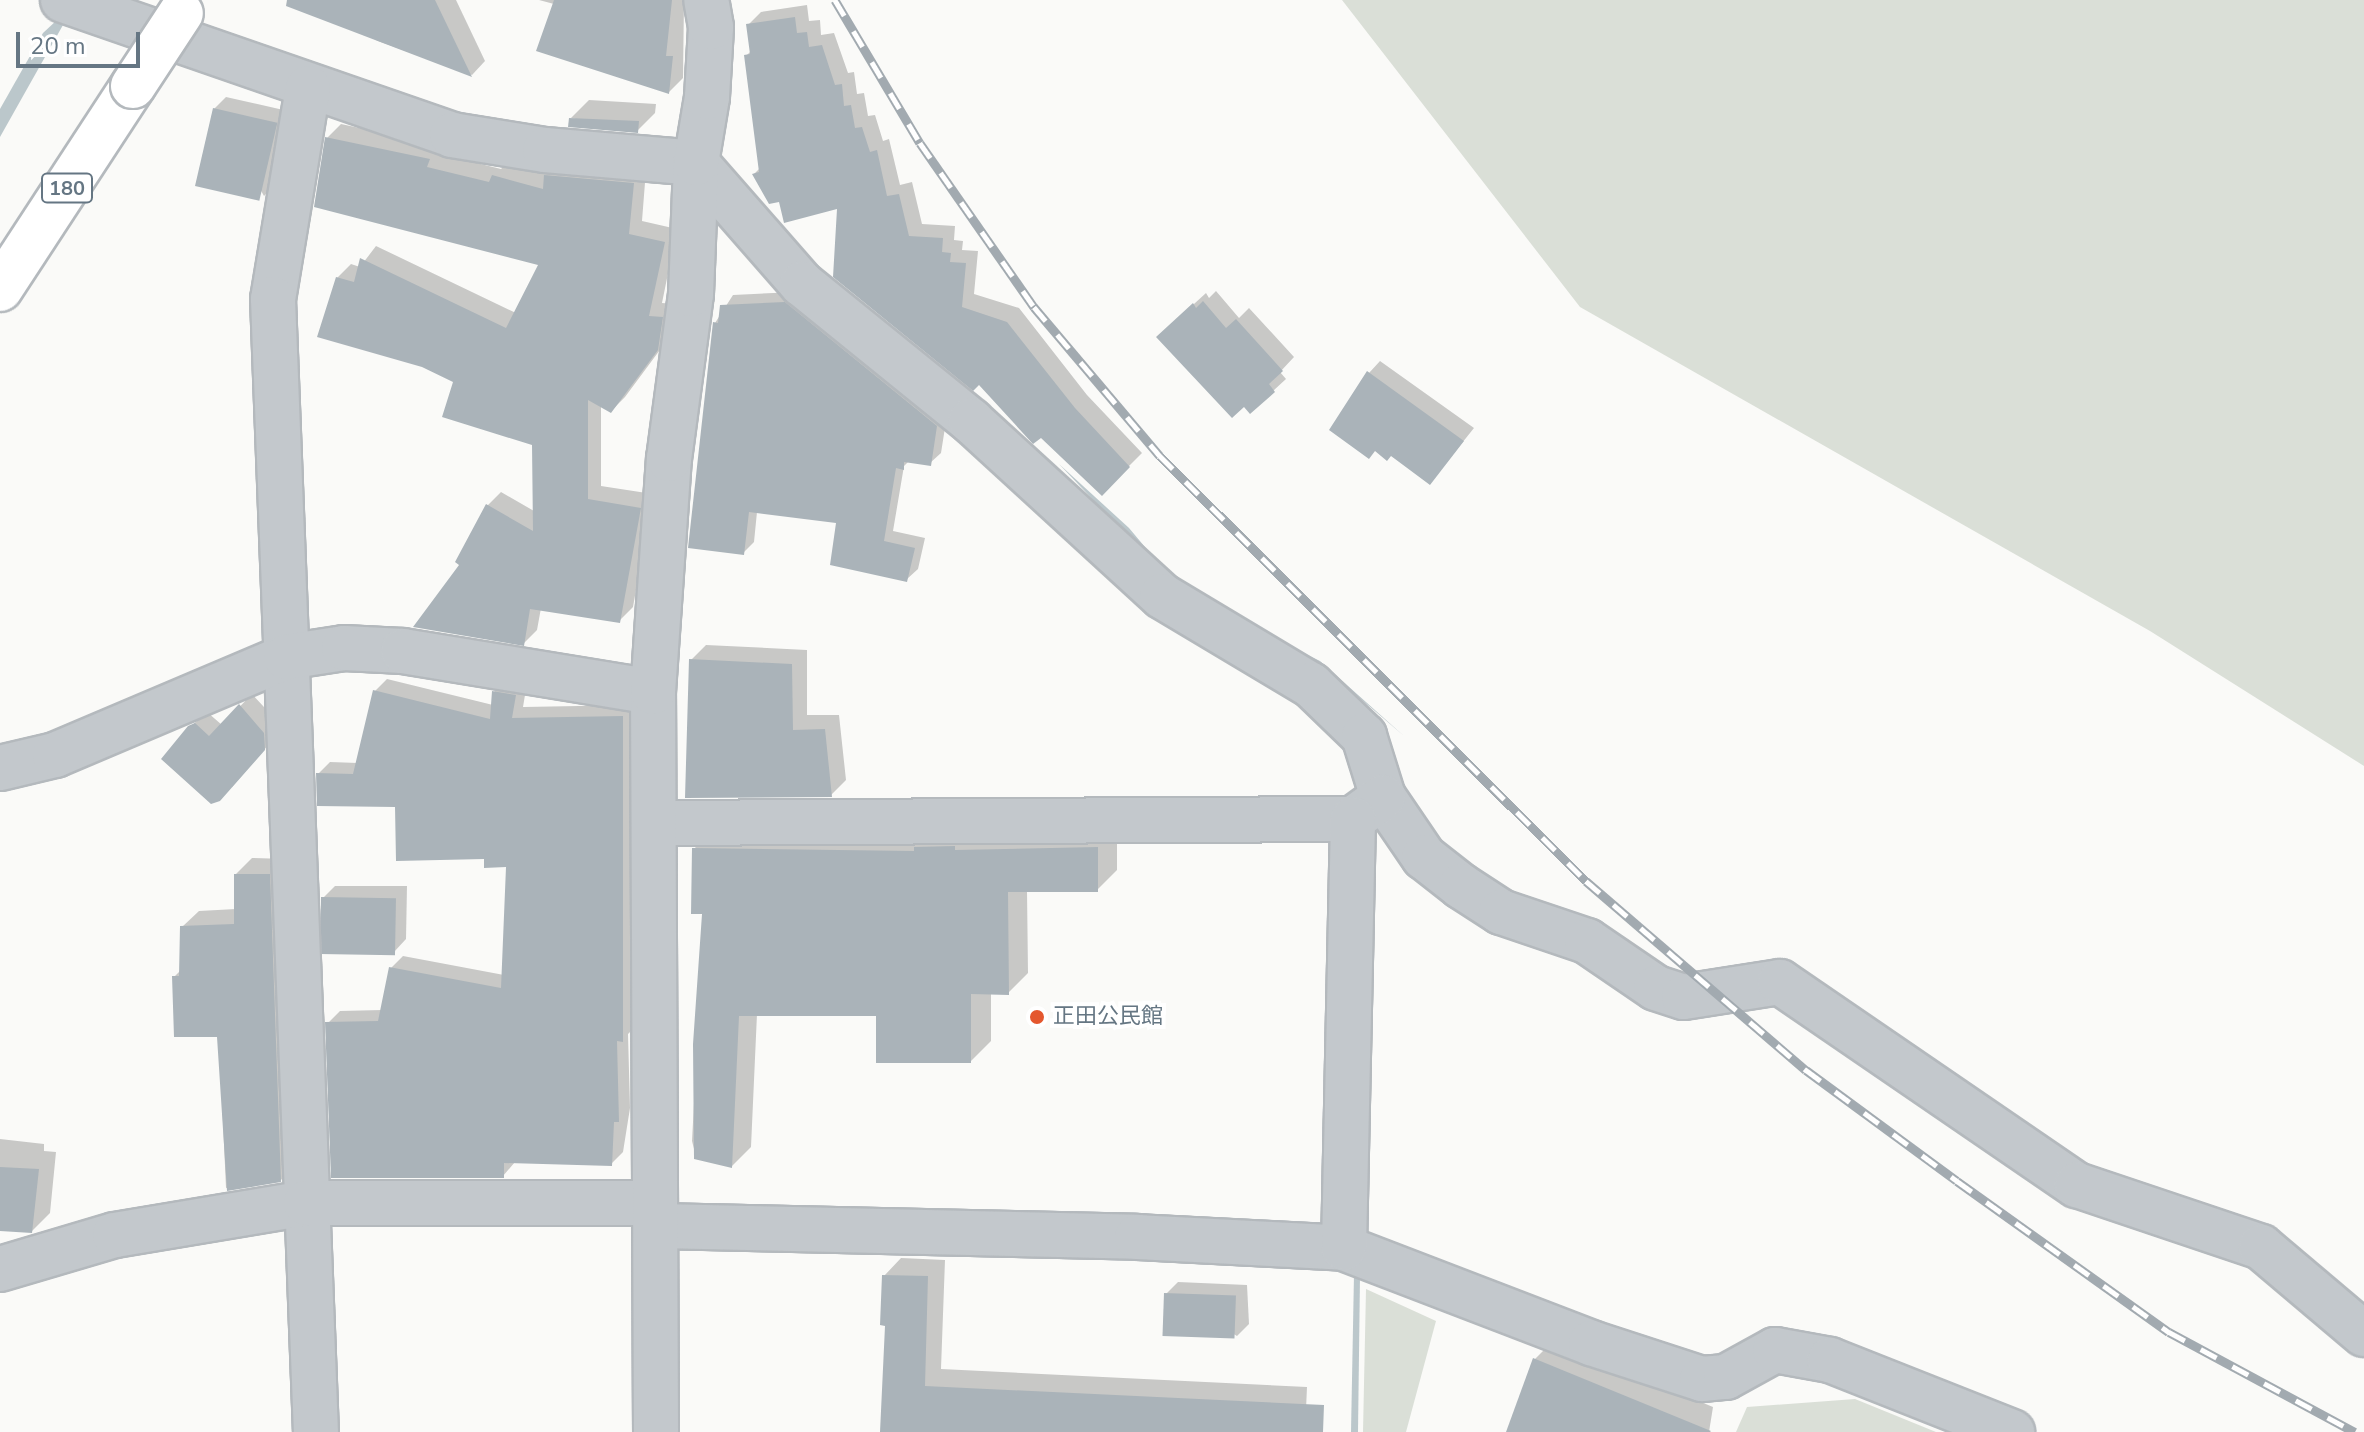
<!DOCTYPE html>
<meta charset="utf-8">
<style>
body{margin:0}
#map{position:relative;width:2364px;height:1432px;overflow:hidden;background:#fafaf8;font-family:"Nunito Sans","Noto Sans JP",sans-serif}
div>[style]{position:absolute}
[style*='--x']{left:calc(var(--x)*1px);top:calc(var(--y)*1px);width:calc(var(--w)*1px);rotate:calc(var(--a)*1deg)}
.green>*{inset:0;background:#dadfd7}
.water>*{inset:0;background:#bbc7cb}
.shadow>*{inset:0;background:#0003}
.building>*{inset:0;background:#aab3b9;transform-origin:0 0}
.roads{filter:drop-shadow(2px 0 #b4b9bd) drop-shadow(-2px 0 #b4b9bd) drop-shadow(0 2px #b4b9bd) drop-shadow(0 -2px #b4b9bd)}
.minor>*{height:44px;margin:-22px;padding:0 22px;transform-origin:22px;border-radius:22px;background:#c3c8cc}
.highway>*{height:44px;margin:-22px;padding:0 22px;transform-origin:22px;border-radius:22px;background:#fff}
.rail>*{height:9px;margin-top:-4.5px;transform-origin:0;background:repeating-linear-gradient(90deg,#fff 0 18px,#a2aab0 0 36px);box-sizing:border-box;border-block:2px solid #a2aab0}
.bridges{filter:drop-shadow(2px 0 #b4b9bd) drop-shadow(-2px 0 #b4b9bd) drop-shadow(0 2px #b4b9bd) drop-shadow(0 -2px #b4b9bd)}
.highway-bridge>*{height:44px;margin:-22px;padding:0 22px;transform-origin:22px;border-radius:22px;background:#fff}
.dots>*{width:22px;height:22px;translate:-50% -50%;box-sizing:border-box;border:4px solid #fff;border-radius:50%}
span{translate:-50% -50%;white-space:nowrap;text-align:center;line-height:1.15;-webkit-text-stroke:8px #fff;paint-order:stroke}
.shield-label span{padding:2px 6px;background:#fff;border:2px solid;border-radius:6px;-webkit-text-stroke-width:0}
.shield-label{font-size:20px;color:#657683;font-weight:700}
.poi-label{font-size:22px;color:#657683}
.left{translate:0 -50%;text-align:left}
.scale{position:absolute;left:16px;top:32px;width:124px;height:36px;box-sizing:border-box;border:4px solid #657683;border-top:0;padding-left:10px;font-size:24px;line-height:28px;white-space:nowrap;color:#657683;-webkit-text-stroke:6px #fff;paint-order:stroke}
</style>
<div id="map">
<div class="green">
<div style="clip-path:polygon(1342px 0,2364px 0,2364px 766px,2150px 631px,1580px 307px)"></div>
<div style="clip-path:polygon(1366px 1289px,1436px 1321px,1406px 1432px,1363px 1432px)"></div>
<div style="clip-path:polygon(1855px 1399px,1936px 1432px,1736px 1432px,1747px 1407px)"></div>
</div>
<div class="water">
<div style="clip-path:polygon(57px 20px,63px 25px,0 137px,0 109px,43px 33px)"></div>
<div style="clip-path:polygon(1059px 464px,1129px 528px,1171px 578px,1246px 625px,1320px 661px,1404px 736px,1319px 663px,1212px 611px,1159px 569px)"></div>
<div style="clip-path:polygon(1354px 1274px,1360px 1276px,1358px 1432px,1351px 1432px)"></div>
</div>
<div class="shadow">
<div style="clip-path:polygon(301px 0,456px 0,485px 61px,472px 75px,378px 41px)"></div>
<div style="clip-path:polygon(539px 0,684px 0,683px 78px,669px 92px,554px 4px)"></div>
<div style="clip-path:polygon(807px 5px,809px 21px,820px 20px,821px 35px,834px 33px,848px 73px,854px 72px,857px 94px,864px 93px,868px 116px,875px 115px,883px 141px,889px 139px,900px 185px,912px 182px,922px 224px,955px 226px,954px 240px,963px 241px,962px 250px,978px 251px,974px 294px,1019px 308px,1087px 395px,1142px 453px,1102px 493px,840px 207px,781px 199px,754px 174px,760px 168px,746px 56px,751px 51px,748px 25px,761px 12px)"></div>
<div style="clip-path:polygon(226px 97px,288px 111px,276px 184px,264px 196px,214px 109px)"></div>
<div style="clip-path:polygon(589px 100px,656px 104px,655px 113px,637px 131px,571px 118px)"></div>
<div style="clip-path:polygon(341px 124px,442px 146px,440px 154px,501px 169px,508px 162px,549px 173px,560px 162px,646px 170px,642px 221px,677px 229px,662px 303px,675px 304px,671px 335px,625px 397px,611px 411px,601px 405px,601px 486px,653px 494px,633px 607px,620px 620px,541px 608px,537px 630px,524px 643px,462px 565px,487px 506px,501px 492px,534px 511px,534px 444px,455px 381px,422px 365px,337px 278px,351px 264px,360px 267px,376px 246px,516px 313px,541px 264px,327px 138px)"></div>
<div style="clip-path:polygon(1216px 291px,1239px 318px,1249px 308px,1294px 357px,1280px 372px,1286px 379px,1250px 412px,1171px 325px,1206px 293px,1209px 298px)"></div>
<div style="clip-path:polygon(796px 292px,947px 415px,941px 453px,930px 463px,910px 460px,904px 466px,893px 531px,925px 538px,918px 569px,907px 579px,839px 521px,757px 512px,754px 542px,743px 553px,715px 323px,733px 295px)"></div>
<div style="clip-path:polygon(1380px 361px,1474px 428px,1430px 483px,1391px 454px,1376px 450px,1369px 373px)"></div>
<div style="clip-path:polygon(706px 645px,807px 650px,807px 715px,839px 715px,846px 780px,831px 795px,691px 660px)"></div>
<div style="clip-path:polygon(387px 679px,493px 705px,494px 692px,506px 680px,527px 683px,523px 707px,635px 705px,635px 1027px,628px 1034px,630px 1108px,623px 1152px,611px 1164px,515px 1162px,503px 1176px,328px 1023px,340px 1011px,382px 1010px,391px 968px,403px 956px,504px 975px,508px 865px,397px 805px,318px 774px,330px 762px,358px 763px,375px 691px)"></div>
<div style="clip-path:polygon(252px 694px,276px 720px,276px 736px,232px 787px,190px 727px,207px 712px,222px 725px)"></div>
<div style="clip-path:polygon(1117px 828px,1117px 870px,1097px 890px,1027px 890px,1028px 973px,1008px 993px,991px 993px,991px 1041px,971px 1061px,878px 1014px,757px 1014px,751px 1147px,732px 1166px,696px 1157px,692px 1141px,704px 912px,694px 849px,713px 829px)"></div>
<div style="clip-path:polygon(252px 858px,286px 859px,297px 1163px,281px 1180px,226px 1188px,219px 1035px,174px 977px,182px 969px,182px 927px,199px 911px,236px 909px,236px 874px)"></div>
<div style="clip-path:polygon(335px 886px,407px 886px,406px 939px,394px 952px,323px 898px)"></div>
<div style="clip-path:polygon(0 1139px,44px 1144px,44px 1151px,56px 1152px,50px 1213px,32px 1231px,0 1228px)"></div>
<div style="clip-path:polygon(901px 1258px,945px 1260px,941px 1369px,1307px 1387px,1305px 1432px,882px 1432px,888px 1324px,884px 1276px)"></div>
<div style="clip-path:polygon(1178px 1282px,1247px 1285px,1249px 1324px,1237px 1336px,1166px 1294px)"></div>
<div style="clip-path:polygon(1553px 1341px,1713px 1407px,1709px 1432px,1508px 1432px,1535px 1359px)"></div>
</div>
<div class="building">
<div style="clip-path:polygon(287px 0,435px 0,472px 77px,286px 6px)"></div>
<div style="clip-path:polygon(554px 0,672px 0,666px 56px,673px 56px,669px 94px,536px 51px)"></div>
<div style="clip-path:polygon(795px 17px,797px 33px,807px 32px,809px 47px,822px 45px,835px 85px,842px 84px,844px 106px,851px 105px,855px 128px,862px 127px,870px 152px,877px 150px,887px 196px,899px 194px,909px 236px,943px 238px,942px 252px,951px 253px,950px 262px,966px 263px,962px 307px,1007px 322px,1075px 408px,1130px 467px,1102px 496px,1041px 438px,1033px 444px,979px 385px,973px 391px,833px 277px,837px 209px,784px 223px,779px 202px,769px 204px,752px 174px,759px 172px,744px 55px,750px 54px,746px 24px)"></div>
<div style="left:213px;top:108px;width:66px;height:80px;rotate:13deg"></div>
<div style="clip-path:polygon(569px 118px,639px 121px,638px 133px,568px 127px)"></div>
<div style="clip-path:polygon(325px 137px,430px 159px,427px 167px,489px 182px,492px 175px,543px 189px,544px 175px,634px 183px,629px 234px,665px 242px,649px 316px,663px 317px,658px 350px,611px 413px,588px 400px,588px 499px,641px 508px,620px 623px,530px 609px,524px 646px,413px 627px,459px 565px,455px 562px,486px 504px,533px 531px,532px 445px,442px 417px,453px 382px,422px 367px,317px 337px,336px 277px,354px 282px,360px 258px,506px 328px,538px 265px,314px 207px)"></div>
<div style="clip-path:polygon(1203px 301px,1226px 328px,1236px 319px,1283px 371px,1269px 384px,1275px 392px,1250px 414px,1244px 407px,1232px 418px,1156px 337px,1193px 303px,1196px 308px)"></div>
<div style="clip-path:polygon(785px 302px,937px 426px,931px 466px,904px 462px,904px 470px,896px 468px,884px 541px,915px 548px,907px 582px,830px 565px,836px 523px,749px 512px,744px 555px,688px 548px,713px 322px,718px 323px,720px 305px)"></div>
<div style="clip-path:polygon(1367px 371px,1464px 441px,1430px 485px,1391px 456px,1387px 461px,1375px 451px,1369px 459px,1329px 430px)"></div>
<div style="clip-path:polygon(689px 659px,792px 664px,793px 730px,825px 729px,832px 797px,685px 798px)"></div>
<div style="clip-path:polygon(373px 690px,490px 719px,492px 691px,516px 695px,512px 718px,623px 716px,623px 1042px,617px 1041px,619px 1122px,614px 1122px,612px 1166px,504px 1163px,504px 1178px,331px 1178px,325px 1022px,378px 1021px,389px 967px,501px 988px,506px 867px,484px 868px,484px 859px,396px 861px,395px 807px,317px 806px,316px 773px,353px 774px)"></div>
<div style="clip-path:polygon(239px 704px,264px 733px,265px 750px,220px 801px,211px 804px,161px 759px,188px 726px,195px 723px,209px 736px)"></div>
<div style="clip-path:polygon(955px 846px,955px 850px,1098px 847px,1098px 892px,1008px 892px,1009px 995px,971px 994px,971px 1063px,876px 1063px,876px 1016px,739px 1016px,732px 1168px,694px 1159px,693px 1044px,702px 914px,691px 914px,692px 848px,914px 851px,914px 847px)"></div>
<div style="clip-path:polygon(234px 874px,270px 874px,281px 1182px,227px 1191px,217px 1037px,174px 1037px,172px 976px,179px 976px,180px 926px,234px 924px)"></div>
<div style="left:321px;top:897px;width:75px;height:57px;rotate:1deg"></div>
<div style="clip-path:polygon(0 1167px,39px 1169px,32px 1233px,0 1231px)"></div>
<div style="clip-path:polygon(882px 1275px,928px 1276px,925px 1386px,1324px 1405px,1323px 1432px,880px 1432px,885px 1326px,880px 1325px)"></div>
<div style="left:1164px;top:1293px;width:72px;height:43px;rotate:2deg"></div>
<div style="clip-path:polygon(1533px 1358px,1711px 1431px,1710px 1432px,1506px 1432px)"></div>
</div>
<div class="roads">
<div class="minor">
<div style="--x:63;--y:0;--w:412;--a:19.1"></div>
<div style="--x:452;--y:135;--w:94;--a:9.2"></div>
<div style="--x:545;--y:150;--w:152;--a:4.9"></div>
<div style="--x:696;--y:163;--w:161;--a:48.8"></div>
<div style="--x:802;--y:284;--w:218;--a:39"></div>
<div style="--x:971;--y:421;--w:259;--a:42.5"></div>
<div style="--x:1162;--y:596;--w:174;--a:30.9"></div>
<div style="--x:1311;--y:685;--w:74;--a:43.9"></div>
<div style="--x:1364;--y:736;--w:64;--a:72.7"></div>
<div style="--x:1383;--y:797;--w:73;--a:55.7"></div>
<div style="--x:1424;--y:857;--w:47;--a:38.1"></div>
<div style="--x:1461;--y:886;--w:48;--a:33"></div>
<div style="--x:1501;--y:912;--w:91;--a:18.6"></div>
<div style="--x:1587;--y:941;--w:83;--a:34.3"></div>
<div style="--x:1656;--y:988;--w:29;--a:18"></div>
<div style="--x:1684;--y:997;--w:97;--a:-8.9"></div>
<div style="--x:1780;--y:982;--w:360;--a:34.4"></div>
<div style="--x:2077;--y:1185;--w:194;--a:18.6"></div>
<div style="--x:2261;--y:1247;--w:135;--a:40.2"></div>
<div style="--x:308;--y:88;--w:214;--a:99.4"></div>
<div style="--x:273;--y:299;--w:1134;--a:87.83"></div>
<div style="--x:0;--y:768;--w:57;--a:-13.3"></div>
<div style="--x:55;--y:755;--w:251;--a:-23"></div>
<div style="--x:286;--y:657;--w:59;--a:-8.8"></div>
<div style="--x:344;--y:648;--w:59;--a:2.9"></div>
<div style="--x:403;--y:651;--w:253;--a:9.3"></div>
<div style="--x:654;--y:823;--w:699;--a:-0.33"></div>
<div style="--x:1353;--y:819;--w:37;--a:-36"></div>
<div style="--x:659;--y:1226;--w:478;--a:1.3"></div>
<div style="--x:1137;--y:1237;--w:207;--a:3"></div>
<div style="--x:1344;--y:1248;--w:265;--a:21"></div>
<div style="--x:1591;--y:1343;--w:117;--a:18"></div>
<div style="--x:1702;--y:1379;--w:24;--a:-5"></div>
<div style="--x:1726;--y:1377;--w:56;--a:-28.9"></div>
<div style="--x:1775;--y:1350;--w:56;--a:10.3"></div>
<div style="--x:1830;--y:1360;--w:196;--a:21.6"></div>
<div style="--x:1344;--y:1248;--w:429;--a:-88.8"></div>
<div style="--x:0;--y:1269;--w:120;--a:-16.5"></div>
<div style="--x:115;--y:1235;--w:194;--a:-9.5"></div>
<div style="--x:306;--y:1203;--w:347;--a:0"></div>
<div style="--x:656;--y:1432;--w:740;--a:-90.23"></div>
<div style="--x:653;--y:692;--w:234;--a:-86.1"></div>
<div style="--x:669;--y:459;--w:166;--a:-82.4"></div>
<div style="--x:691;--y:294;--w:131;--a:-87.8"></div>
<div style="--x:696;--y:163;--w:67;--a:-80.5"></div>
<div style="--x:707;--y:97;--w:70;--a:-86.7"></div>
<div style="--x:711;--y:27;--w:27;--a:-100"></div>
</div>
<div class="highway">
<div style="--x:0;--y:289;--w:243;--a:-56.8"></div>
</div>
</div>
<div class="rail">
<div style="--x:835;--y:0;--w:166;--a:59.3"></div>
<div style="--x:920;--y:143;--w:200;--a:55.2"></div>
<div style="--x:1034;--y:307;--w:195;--a:49.8"></div>
<div style="--x:1160;--y:456;--w:602;--a:44.93"></div>
<div style="--x:1586;--y:881;--w:290;--a:40.7"></div>
<div style="--x:1806;--y:1070;--w:187;--a:36.3"></div>
<div style="--x:1957;--y:1181;--w:260;--a:35.5"></div>
<div style="--x:2169;--y:1332;--w:211;--a:28.3"></div>
</div>
<div class="bridges">
<div class="highway-bridge">
<div style="--x:133;--y:86;--w:87;--a:-56.7"></div>
</div>
</div>
<div class="dots">
<div style="left:1037px;top:1017px;background:#e4572e"></div>
</div>
<div class="shield-label">
<span style="left:67px;top:188px">180</span>
</div>
<div class="poi-label">
<span class="left" style="left:1053px;top:1017px">正田公民館</span>
</div>
<div class="scale">20 m</div>
</div>
